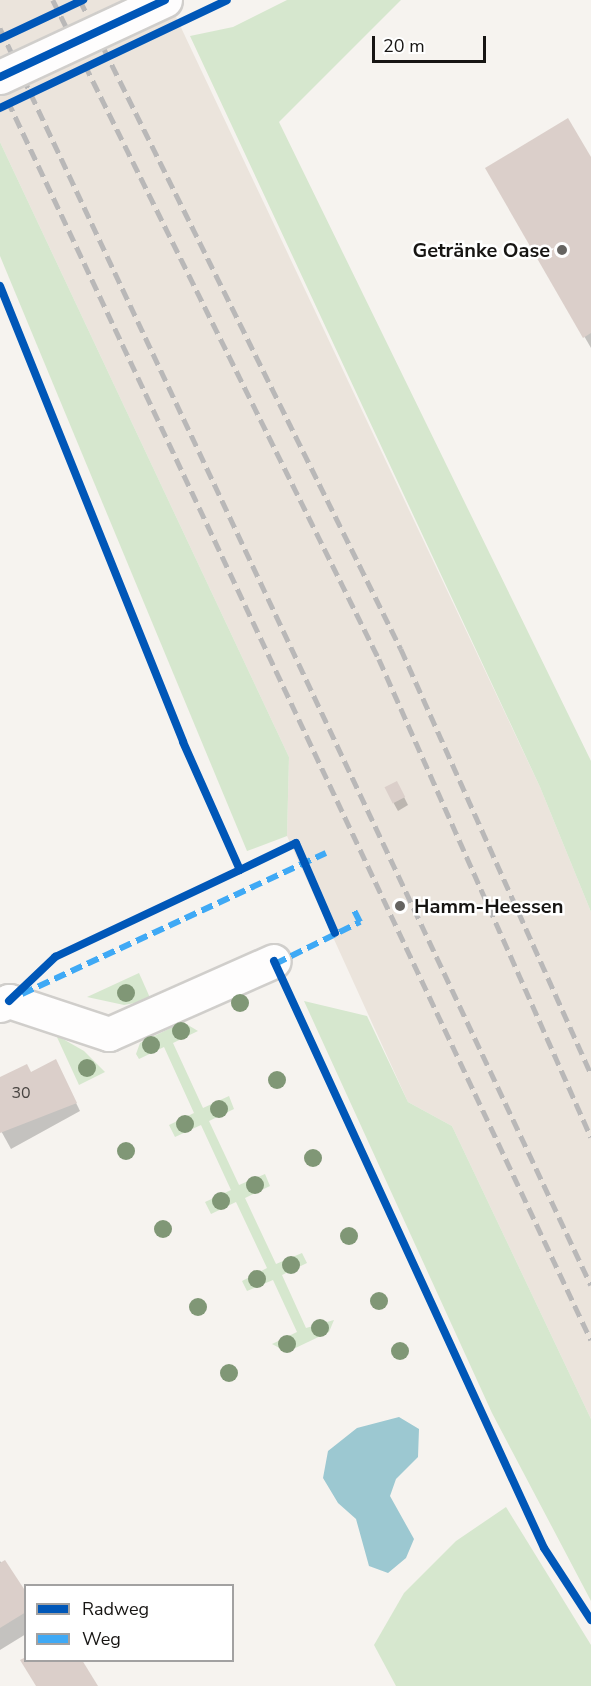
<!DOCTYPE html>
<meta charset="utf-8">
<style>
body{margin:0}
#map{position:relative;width:591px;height:1686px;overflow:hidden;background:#f6f3ef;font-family:"Nunito Sans",sans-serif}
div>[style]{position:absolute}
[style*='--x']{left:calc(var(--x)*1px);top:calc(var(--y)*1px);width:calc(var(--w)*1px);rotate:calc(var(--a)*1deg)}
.built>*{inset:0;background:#ebe4dc}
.green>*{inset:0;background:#d6e7ce}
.water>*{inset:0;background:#9cc8d1}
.shadow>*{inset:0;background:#0003}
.building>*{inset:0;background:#dbcfca;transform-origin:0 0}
.roads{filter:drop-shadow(2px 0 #d0cecb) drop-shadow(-2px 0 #d0cecb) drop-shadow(0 2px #d0cecb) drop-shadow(0 -2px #d0cecb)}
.minor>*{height:33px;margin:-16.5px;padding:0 16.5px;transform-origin:16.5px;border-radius:16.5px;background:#fefdfd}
.rail>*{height:4.5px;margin-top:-2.25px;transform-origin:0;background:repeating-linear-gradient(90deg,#b9b8b8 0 12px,transparent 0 18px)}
.bridges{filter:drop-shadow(2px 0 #d0cecb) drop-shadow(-2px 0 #d0cecb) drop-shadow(0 2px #d0cecb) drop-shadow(0 -2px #d0cecb)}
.tertiary-bridge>*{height:33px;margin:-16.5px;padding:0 16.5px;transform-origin:16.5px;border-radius:16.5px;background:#fefdfd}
.quiet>*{height:6px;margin-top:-3px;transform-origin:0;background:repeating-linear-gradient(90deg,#3fa9f5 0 12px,transparent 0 18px)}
.cycleway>*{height:8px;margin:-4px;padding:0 4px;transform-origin:4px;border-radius:4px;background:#0057b8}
.trees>*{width:18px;height:18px;margin:-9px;border-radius:50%;background:#809776}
.dots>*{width:16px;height:16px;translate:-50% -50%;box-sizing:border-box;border:3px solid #fff;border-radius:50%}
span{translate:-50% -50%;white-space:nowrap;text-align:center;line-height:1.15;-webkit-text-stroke:5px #fff;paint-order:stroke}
.number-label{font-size:16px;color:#484441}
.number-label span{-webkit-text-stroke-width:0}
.poi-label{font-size:20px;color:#171513;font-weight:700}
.right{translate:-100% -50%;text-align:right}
.left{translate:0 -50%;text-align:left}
.legend{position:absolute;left:24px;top:1584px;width:210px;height:78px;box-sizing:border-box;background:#fff;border:2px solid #a2a1a1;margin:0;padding:8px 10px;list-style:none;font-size:18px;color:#171513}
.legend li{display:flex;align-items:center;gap:12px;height:30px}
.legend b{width:30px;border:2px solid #a2a1a1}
.scale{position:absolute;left:372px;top:36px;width:114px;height:27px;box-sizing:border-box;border:3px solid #171513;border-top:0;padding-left:8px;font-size:18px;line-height:21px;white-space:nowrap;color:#171513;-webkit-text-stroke:4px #fff;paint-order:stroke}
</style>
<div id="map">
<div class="built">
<div style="clip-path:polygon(0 0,168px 0,540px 787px,591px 912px,591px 1419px,452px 1126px,408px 1102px,287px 836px,289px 757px,0 142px)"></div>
</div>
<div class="green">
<div style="clip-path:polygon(287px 0,401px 0,279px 122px,591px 761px,591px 912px,540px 787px,190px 36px,233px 27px)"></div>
<div style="clip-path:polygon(0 142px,289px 757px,287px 836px,247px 851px,0 256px)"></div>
<div style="clip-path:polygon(139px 973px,151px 1000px,124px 1005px,87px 997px)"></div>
<div style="clip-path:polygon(304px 1001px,367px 1016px,408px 1102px,452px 1126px,591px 1419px,591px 1601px,492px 1413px)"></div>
<div style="clip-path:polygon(183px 1022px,198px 1031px,173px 1043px,203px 1108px,229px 1096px,234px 1109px,209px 1121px,239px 1185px,265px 1174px,270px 1186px,245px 1198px,276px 1264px,302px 1253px,307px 1263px,282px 1275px,306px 1328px,334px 1320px,329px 1332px,287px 1352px,272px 1344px,297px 1332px,273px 1280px,247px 1291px,242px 1281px,267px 1268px,236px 1202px,211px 1214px,205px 1202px,231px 1190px,201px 1125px,175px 1137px,169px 1125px,194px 1113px,164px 1047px,139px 1059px,136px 1054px,140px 1043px)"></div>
<div style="clip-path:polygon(56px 1035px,84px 1051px,105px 1072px,79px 1085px)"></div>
<div style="clip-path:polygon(506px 1507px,591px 1645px,591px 1686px,396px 1686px,374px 1645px,404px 1593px,456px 1541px)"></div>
</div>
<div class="water">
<div style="clip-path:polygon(399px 1417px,419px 1429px,418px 1457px,396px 1479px,390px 1496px,414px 1539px,406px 1558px,388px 1573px,369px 1566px,356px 1519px,338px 1503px,323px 1478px,328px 1451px,357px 1428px)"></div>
</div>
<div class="shadow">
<div style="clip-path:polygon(591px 160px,591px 348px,487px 168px)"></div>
<div style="clip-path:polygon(401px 791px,408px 805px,398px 811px,393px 802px)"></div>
<div style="clip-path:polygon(60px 1070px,80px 1111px,11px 1149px,0 1129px,0 1079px)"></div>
<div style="clip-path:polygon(0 1561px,26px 1596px,26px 1634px,0 1650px)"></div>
</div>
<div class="building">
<div style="clip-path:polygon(568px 118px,591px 157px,591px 333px,583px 338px,485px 168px)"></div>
<div style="left:397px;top:781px;width:18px;height:14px;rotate:63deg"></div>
<div style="clip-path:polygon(56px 1059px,77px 1103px,0 1133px,0 1077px,27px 1064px,31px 1072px)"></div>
<div style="clip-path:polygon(5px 1560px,26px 1592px,26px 1612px,0 1628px,0 1563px)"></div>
<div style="clip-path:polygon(26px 1657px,82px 1660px,98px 1686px,36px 1686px,20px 1660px)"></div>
</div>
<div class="roads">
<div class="minor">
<div style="--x:0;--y:1005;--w:10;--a:-24"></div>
<div style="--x:9;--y:1001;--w:105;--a:18.3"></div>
<div style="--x:109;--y:1034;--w:180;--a:-23.9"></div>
</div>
</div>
<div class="rail">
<div style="--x:53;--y:0;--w:735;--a:63.68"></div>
<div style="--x:379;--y:659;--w:523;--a:66.08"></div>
<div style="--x:80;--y:0;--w:724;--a:63.68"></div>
<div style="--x:401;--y:649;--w:465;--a:65.9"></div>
<div style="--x:0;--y:28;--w:1389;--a:64.82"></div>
<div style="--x:0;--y:84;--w:1388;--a:64.8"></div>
</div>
<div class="bridges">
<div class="tertiary-bridge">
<div style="--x:0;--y:77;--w:182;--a:-25"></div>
</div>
</div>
<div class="quiet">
<div style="--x:275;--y:964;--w:95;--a:-26.3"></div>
<div style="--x:360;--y:922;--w:16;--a:-117"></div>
<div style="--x:22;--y:994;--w:335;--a:-24.9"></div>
</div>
<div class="cycleway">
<div style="--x:0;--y:39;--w:92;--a:-25.2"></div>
<div style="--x:0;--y:77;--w:182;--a:-25"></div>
<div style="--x:0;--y:108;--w:251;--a:-25.4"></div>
<div style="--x:0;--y:286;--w:491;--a:68.1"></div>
<div style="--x:183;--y:742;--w:140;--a:66"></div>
<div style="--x:240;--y:870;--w:62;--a:-25.7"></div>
<div style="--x:296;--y:843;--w:98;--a:66.6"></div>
<div style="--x:274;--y:961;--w:646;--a:65.3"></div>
<div style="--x:544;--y:1548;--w:86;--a:56.9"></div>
<div style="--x:9;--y:1001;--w:64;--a:-43.7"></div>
<div style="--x:55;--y:957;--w:204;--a:-25.2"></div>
</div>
<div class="trees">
<div style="left:126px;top:993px"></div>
<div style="left:240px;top:1003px"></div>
<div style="left:181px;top:1031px"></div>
<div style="left:151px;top:1045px"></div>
<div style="left:87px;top:1068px"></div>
<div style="left:277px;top:1080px"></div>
<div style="left:219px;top:1109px"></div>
<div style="left:185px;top:1124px"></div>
<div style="left:126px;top:1151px"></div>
<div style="left:313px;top:1158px"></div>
<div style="left:255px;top:1185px"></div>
<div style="left:221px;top:1201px"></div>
<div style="left:163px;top:1229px"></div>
<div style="left:349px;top:1236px"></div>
<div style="left:291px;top:1265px"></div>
<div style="left:257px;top:1279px"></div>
<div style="left:379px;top:1301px"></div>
<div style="left:198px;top:1307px"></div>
<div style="left:320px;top:1328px"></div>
<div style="left:287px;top:1344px"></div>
<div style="left:400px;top:1351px"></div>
<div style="left:229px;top:1373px"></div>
</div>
<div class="dots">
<div style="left:562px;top:250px;background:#656360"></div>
<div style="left:400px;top:906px;background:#656360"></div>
</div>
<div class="number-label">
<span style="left:21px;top:1093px">30</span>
</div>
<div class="poi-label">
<span class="right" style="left:550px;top:250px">Getränke Oase</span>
<span class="left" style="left:414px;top:906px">Hamm-Heessen</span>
</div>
<ul class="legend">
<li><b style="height:8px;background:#0057b8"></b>Radweg</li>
<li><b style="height:8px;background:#3fa9f5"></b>Weg</li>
</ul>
<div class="scale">20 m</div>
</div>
